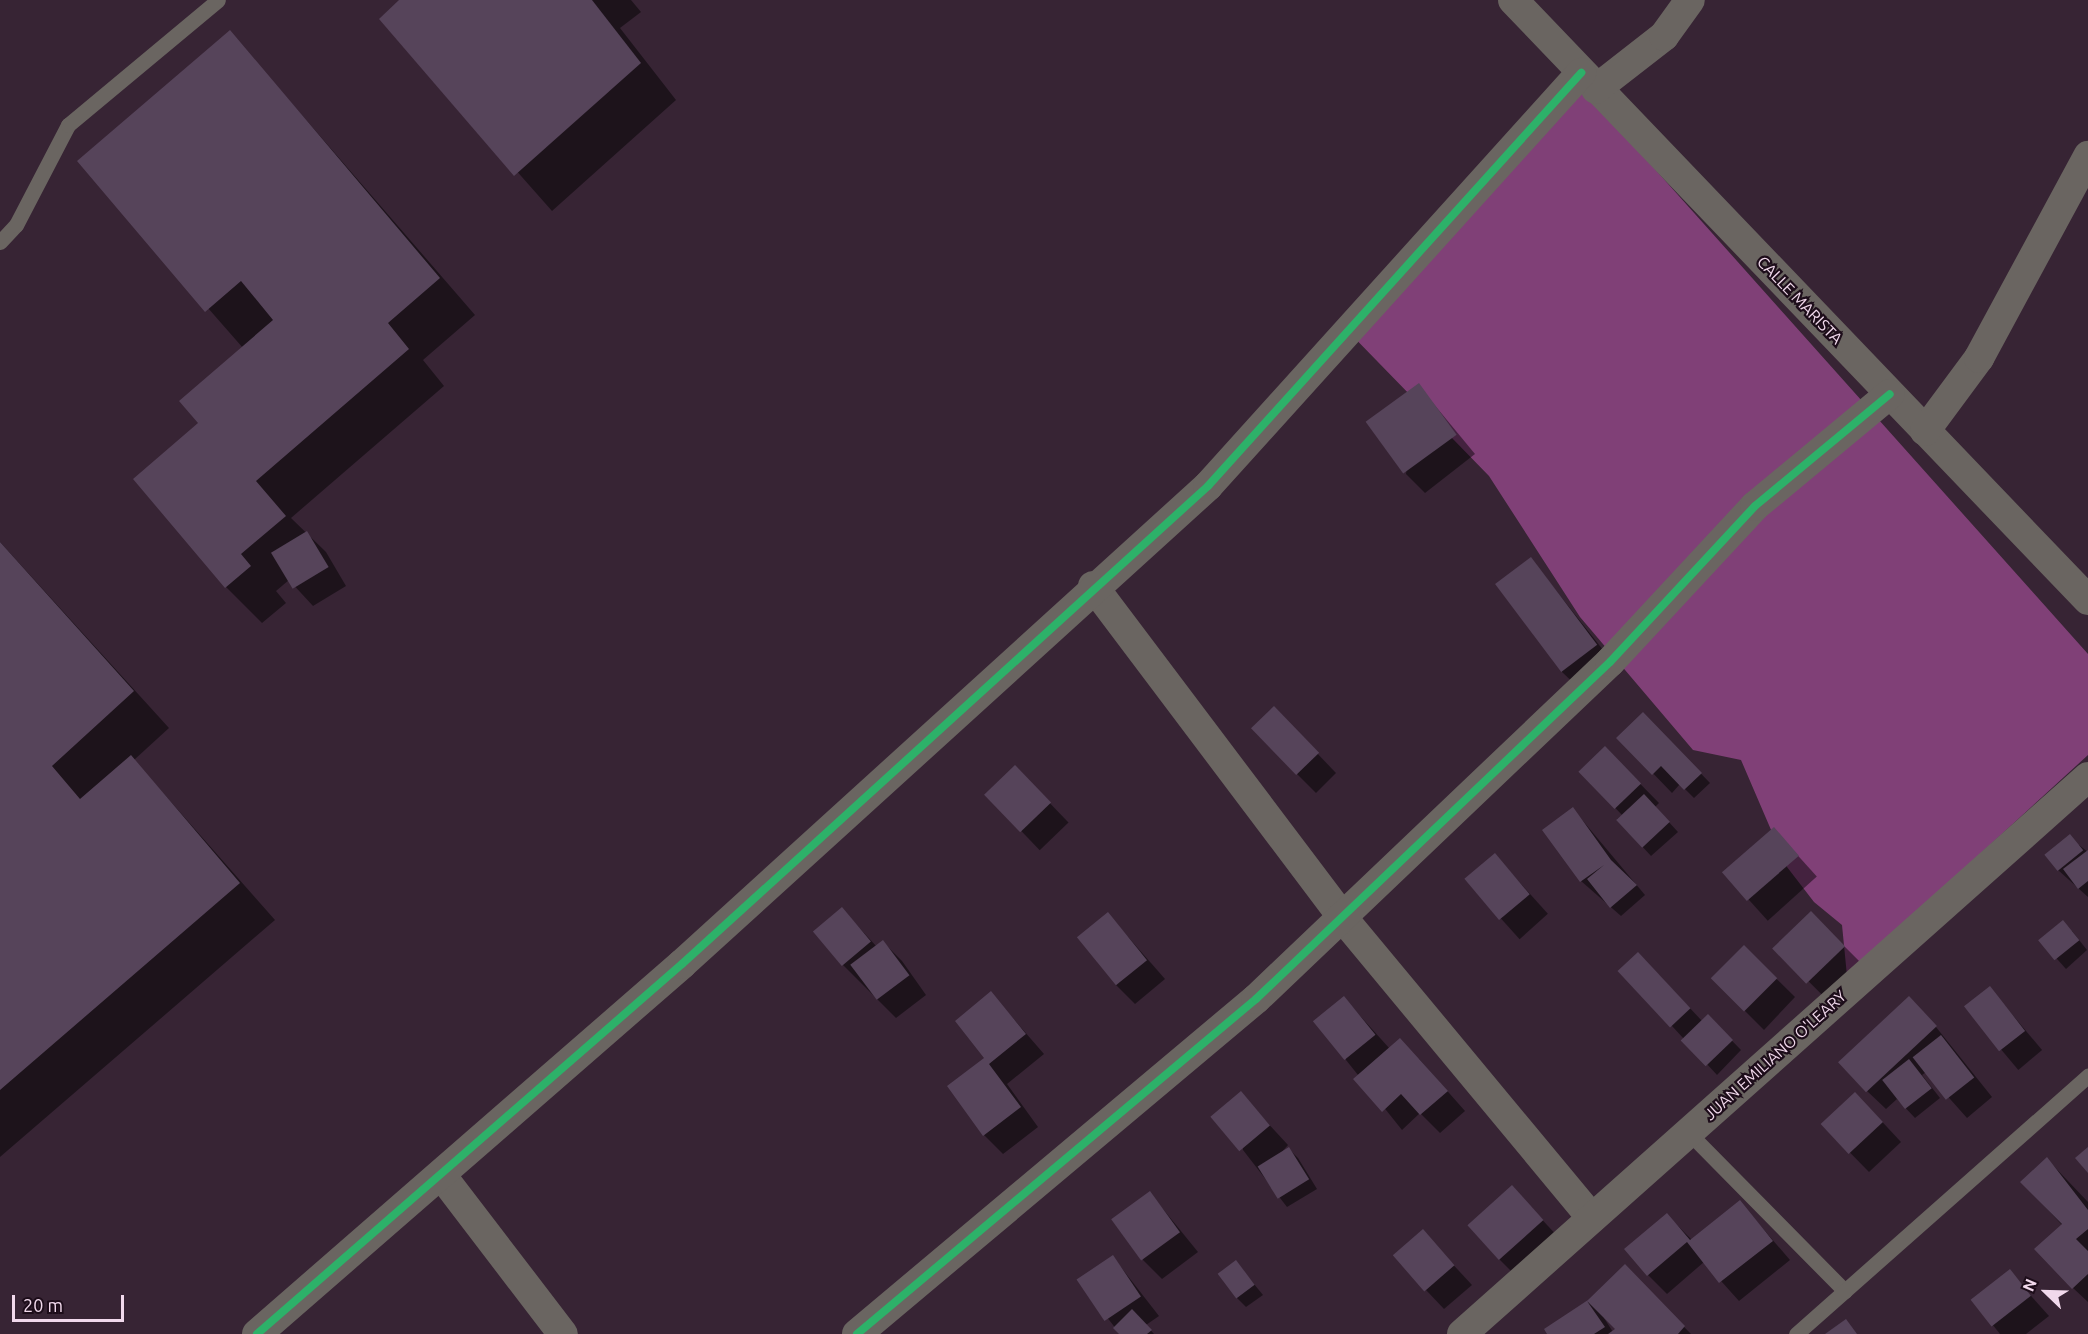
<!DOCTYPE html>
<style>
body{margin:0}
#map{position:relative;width:2088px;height:1334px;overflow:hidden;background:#372434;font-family:Ubuntu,sans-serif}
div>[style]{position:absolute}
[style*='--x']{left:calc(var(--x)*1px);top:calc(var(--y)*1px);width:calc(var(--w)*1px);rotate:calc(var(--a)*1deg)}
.forest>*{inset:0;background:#804077}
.shadow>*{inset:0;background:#0007;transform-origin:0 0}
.building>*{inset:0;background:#56445a;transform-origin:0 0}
.lane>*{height:15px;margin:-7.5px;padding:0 7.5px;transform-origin:7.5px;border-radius:7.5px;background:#6a6561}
.street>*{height:30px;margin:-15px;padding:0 15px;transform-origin:15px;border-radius:15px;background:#6a6561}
.cycleway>*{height:8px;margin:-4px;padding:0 4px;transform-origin:4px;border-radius:4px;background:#2db169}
span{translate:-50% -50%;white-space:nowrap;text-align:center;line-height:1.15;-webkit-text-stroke:4.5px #1d0d1a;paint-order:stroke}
.street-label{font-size:16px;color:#f1d9ec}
.north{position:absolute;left:2016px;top:1262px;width:60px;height:60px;-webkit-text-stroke:4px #1d0d1a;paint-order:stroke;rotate:293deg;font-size:16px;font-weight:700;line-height:24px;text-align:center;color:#f1d9ec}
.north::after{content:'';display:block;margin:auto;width:21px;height:27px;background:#f1d9ec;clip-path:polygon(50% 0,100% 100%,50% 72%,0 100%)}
.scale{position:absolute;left:12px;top:1295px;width:112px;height:27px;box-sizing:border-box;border:3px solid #f1d9ec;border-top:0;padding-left:8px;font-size:18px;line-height:21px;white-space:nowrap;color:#f1d9ec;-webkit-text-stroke:4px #1d0d1a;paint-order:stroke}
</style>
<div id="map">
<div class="forest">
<div style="clip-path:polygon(1578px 83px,2088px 654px,2088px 755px,1847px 976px,1842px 925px,1814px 902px,1787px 867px,1741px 760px,1693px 750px,1580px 617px,1489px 476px,1340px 323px)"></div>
</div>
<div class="shadow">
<div style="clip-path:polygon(401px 0,631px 0,641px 12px,620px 28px,676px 100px,552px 211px,382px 19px)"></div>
<div style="clip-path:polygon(230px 32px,475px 315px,423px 360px,444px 386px,291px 518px,326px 552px,346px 586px,313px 606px,289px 580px,276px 591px,286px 603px,262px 623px,226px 587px,200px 423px,243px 348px,80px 162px)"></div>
<div style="clip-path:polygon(1418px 385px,1475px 454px,1425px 493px,1406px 474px)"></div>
<div style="clip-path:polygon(0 542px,169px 728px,134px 760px,275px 920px,0 1157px)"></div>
<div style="clip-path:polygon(1531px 559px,1615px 665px,1581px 690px,1562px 672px)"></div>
<div style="clip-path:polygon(1292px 727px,1336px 773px,1316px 793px,1297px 774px)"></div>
<div style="clip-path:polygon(1662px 733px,1710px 783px,1694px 798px,1680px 784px,1672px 793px,1619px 738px)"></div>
<div style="clip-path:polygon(1605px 748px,1659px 803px,1655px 807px,1678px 832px,1651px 856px,1617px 819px,1622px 815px,1581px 772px)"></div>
<div style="left:1015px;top:767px;width:77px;height:40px;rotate:46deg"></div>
<div style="clip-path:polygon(1573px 809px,1645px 895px,1621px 916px,1581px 881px,1544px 830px)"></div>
<div style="left:1774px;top:829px;width:64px;height:66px;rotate:48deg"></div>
<div style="clip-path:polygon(2079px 845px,2088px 852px,2088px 897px,2058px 870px)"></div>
<div style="left:1495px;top:855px;width:79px;height:38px;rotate:48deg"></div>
<div style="clip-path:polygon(842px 909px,877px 947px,883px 942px,902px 961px,926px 995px,896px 1018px,843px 965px)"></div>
<div style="left:1811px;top:913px;width:74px;height:50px;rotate:45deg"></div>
<div style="clip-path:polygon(1108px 914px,1165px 979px,1135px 1004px,1116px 985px)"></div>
<div style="clip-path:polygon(2072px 931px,2087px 950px,2066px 969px,2041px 941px)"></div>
<div style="clip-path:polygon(1744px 947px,1795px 997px,1764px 1030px,1732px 998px)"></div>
<div style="clip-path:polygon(1657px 973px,1703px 1022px,1708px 1016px,1741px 1050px,1717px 1075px,1672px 1026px)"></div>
<div style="left:1990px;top:988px;width:81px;height:31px;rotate:50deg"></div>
<div style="clip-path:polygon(991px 993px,1044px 1054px,1007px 1084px,1038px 1127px,1003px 1154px,984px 1135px)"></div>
<div style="clip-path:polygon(1344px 998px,1390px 1049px,1419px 1059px,1465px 1111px,1440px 1133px,1420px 1113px,1402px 1130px,1346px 1060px)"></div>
<div style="clip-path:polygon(1928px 1017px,1992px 1097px,1967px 1118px,1926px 1072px,1922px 1075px,1940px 1098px,1915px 1118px,1897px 1099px,1886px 1109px,1867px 1091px)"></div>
<div style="clip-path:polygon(1240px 1093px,1288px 1145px,1281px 1153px,1289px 1149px,1298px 1158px,1317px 1189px,1287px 1207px,1243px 1150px)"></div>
<div style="clip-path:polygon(1874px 1113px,1901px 1142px,1869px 1172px,1823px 1125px)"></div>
<div style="clip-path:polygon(2047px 1159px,2088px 1202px,2088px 1302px,2073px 1288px,2062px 1225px,2022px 1182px)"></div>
<div style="clip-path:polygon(1512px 1187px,1560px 1239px,1518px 1278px,1499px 1259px)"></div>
<div style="clip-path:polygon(1150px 1193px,1198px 1252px,1162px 1279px,1143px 1260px)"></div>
<div style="clip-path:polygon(1740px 1202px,1790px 1260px,1739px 1301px,1704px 1262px,1667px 1294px,1648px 1275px,1667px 1215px,1692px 1240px)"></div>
<div style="clip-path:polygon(1422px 1231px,1472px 1285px,1444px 1309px,1426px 1290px)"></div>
<div style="clip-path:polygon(1113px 1257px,1159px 1316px,1146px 1325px,1154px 1334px,1120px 1334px,1078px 1280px)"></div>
<div style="clip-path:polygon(1236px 1262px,1263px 1295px,1246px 1307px,1237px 1298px)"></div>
<div style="clip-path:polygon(evenodd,1624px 1266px,1691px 1334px,1549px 1334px,1546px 1330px,1589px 1301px,1624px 1266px,1605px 1317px,1617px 1329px,1613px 1332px,1604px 1318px,1605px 1317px)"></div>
<div style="clip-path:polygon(2009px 1271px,2049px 1316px,2026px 1334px,2000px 1334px,1973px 1300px)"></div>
</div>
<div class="building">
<div style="clip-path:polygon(399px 0,592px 0,641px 63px,514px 176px,379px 19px)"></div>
<div style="clip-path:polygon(230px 30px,440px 278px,388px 323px,409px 349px,256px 481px,286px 516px,241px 554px,251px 566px,225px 588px,133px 479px,198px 423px,179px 401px,273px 320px,241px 281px,205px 312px,77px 161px)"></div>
<div style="left:1419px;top:383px;width:64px;height:66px;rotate:54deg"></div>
<div style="left:307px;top:531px;width:42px;height:42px;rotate:59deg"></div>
<div style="clip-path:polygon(0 542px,134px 691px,52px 766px,80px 799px,131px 755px,240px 883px,0 1090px)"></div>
<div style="left:1531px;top:557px;width:110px;height:45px;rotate:53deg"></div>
<div style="left:1274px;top:706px;width:65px;height:32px;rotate:46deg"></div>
<div style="clip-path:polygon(1643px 712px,1702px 773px,1684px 790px,1661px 766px,1652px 775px,1616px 738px)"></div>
<div style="left:1605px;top:746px;width:52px;height:37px;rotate:46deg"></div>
<div style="left:1015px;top:765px;width:52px;height:43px;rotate:46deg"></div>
<div style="left:1644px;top:794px;width:38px;height:38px;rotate:47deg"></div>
<div style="clip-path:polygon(1573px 807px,1611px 860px,1637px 885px,1610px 908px,1587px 879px,1604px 865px,1580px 882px,1542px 830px)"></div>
<div style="left:1774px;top:827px;width:38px;height:69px;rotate:49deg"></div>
<div style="left:2070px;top:834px;width:21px;height:33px;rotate:51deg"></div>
<div style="clip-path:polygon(2088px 850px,2088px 881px,2078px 889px,2063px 869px)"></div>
<div style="left:1495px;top:853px;width:54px;height:40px;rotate:50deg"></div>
<div style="left:842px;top:907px;width:45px;height:38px;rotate:50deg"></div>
<div style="left:1811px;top:911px;width:49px;height:54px;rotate:46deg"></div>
<div style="left:1108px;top:912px;width:62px;height:40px;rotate:51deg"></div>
<div style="left:2063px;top:920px;width:26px;height:32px;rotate:51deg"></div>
<div style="left:883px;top:940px;width:44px;height:41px;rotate:53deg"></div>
<div style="left:1744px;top:945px;width:47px;height:47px;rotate:45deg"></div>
<div style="left:1638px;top:952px;width:77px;height:28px;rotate:47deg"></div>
<div style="left:1990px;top:986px;width:57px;height:33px;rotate:52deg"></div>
<div style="clip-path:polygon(991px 991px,1026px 1034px,989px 1064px,1021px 1107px,983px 1136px,947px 1086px,984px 1058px,955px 1021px)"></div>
<div style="left:1344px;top:996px;width:50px;height:40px;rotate:51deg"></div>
<div style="left:1909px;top:996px;width:41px;height:97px;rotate:47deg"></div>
<div style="left:1708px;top:1014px;width:36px;height:38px;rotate:46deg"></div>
<div style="left:1941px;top:1035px;width:54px;height:36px;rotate:52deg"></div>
<div style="clip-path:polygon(1400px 1038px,1448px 1091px,1420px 1115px,1401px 1094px,1382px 1112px,1353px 1079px)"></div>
<div style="left:1909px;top:1059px;width:37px;height:34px;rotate:52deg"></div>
<div style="left:1241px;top:1091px;width:45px;height:40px;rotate:50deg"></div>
<div style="left:1855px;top:1092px;width:41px;height:47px;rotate:47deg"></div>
<div style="left:1289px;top:1147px;width:38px;height:37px;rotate:58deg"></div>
<div style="clip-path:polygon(2088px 1147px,2088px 1173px,2075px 1158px)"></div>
<div style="clip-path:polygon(2047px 1157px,2088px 1210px,2088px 1229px,2076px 1239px,2088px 1251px,2088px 1274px,2072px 1289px,2034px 1249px,2062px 1224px,2020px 1182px)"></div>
<div style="left:1512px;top:1185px;width:47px;height:60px;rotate:48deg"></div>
<div style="left:1150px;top:1191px;width:51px;height:48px;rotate:54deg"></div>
<div style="clip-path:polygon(1740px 1200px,1773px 1241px,1719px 1283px,1687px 1242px,1647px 1276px,1624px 1249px,1667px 1213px,1690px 1240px)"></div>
<div style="left:1423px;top:1229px;width:48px;height:40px;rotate:49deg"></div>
<div style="left:1113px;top:1255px;width:50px;height:44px;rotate:56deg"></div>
<div style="left:1236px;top:1260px;width:31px;height:23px;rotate:53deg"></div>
<div style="clip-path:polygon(1625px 1264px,1685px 1326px,1678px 1334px,1608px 1334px,1615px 1329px,1587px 1301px,1605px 1327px,1594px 1334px,1547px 1334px,1544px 1329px,1588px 1300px)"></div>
<div style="left:2010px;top:1269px;width:34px;height:50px;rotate:52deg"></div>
<div style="clip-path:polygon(1132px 1309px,1152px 1330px,1147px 1334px,1119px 1334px,1113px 1328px)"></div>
<div style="clip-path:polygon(1846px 1319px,1857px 1334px,1825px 1334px)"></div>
</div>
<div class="lane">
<div style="--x:0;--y:242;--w:23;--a:-47"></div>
<div style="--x:16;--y:225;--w:113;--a:-62.5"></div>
<div style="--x:68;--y:125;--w:195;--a:-39.8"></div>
<div style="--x:1689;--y:1133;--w:222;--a:45.4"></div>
<div style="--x:1796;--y:1334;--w:390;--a:-41.5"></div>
</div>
<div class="street">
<div style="--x:1513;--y:0;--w:831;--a:46.22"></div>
<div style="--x:1596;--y:89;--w:86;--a:-37.9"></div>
<div style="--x:1664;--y:36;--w:44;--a:-54.2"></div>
<div style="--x:1925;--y:431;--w:91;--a:-53.5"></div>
<div style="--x:1979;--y:358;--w:230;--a:-61.6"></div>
<div style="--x:1093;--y:586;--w:414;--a:53"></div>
<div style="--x:1342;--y:917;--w:391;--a:50.3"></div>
<div style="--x:442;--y:1176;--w:199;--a:52.6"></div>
<div style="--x:257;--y:1334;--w:563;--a:-41.04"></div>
<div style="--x:682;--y:964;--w:711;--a:-42.26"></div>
<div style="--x:1208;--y:486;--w:557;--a:-47.91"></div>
<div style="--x:857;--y:1334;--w:521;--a:-40.02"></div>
<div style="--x:1256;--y:999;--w:489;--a:-43.6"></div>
<div style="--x:1610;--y:662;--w:213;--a:-47.1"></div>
<div style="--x:1755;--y:506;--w:175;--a:-39.7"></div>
<div style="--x:1462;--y:1334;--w:838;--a:-41.66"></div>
</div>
<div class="cycleway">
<div style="--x:257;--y:1334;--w:563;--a:-41.04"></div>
<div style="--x:682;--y:964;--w:711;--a:-42.26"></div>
<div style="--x:1208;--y:486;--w:557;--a:-47.91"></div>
<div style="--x:857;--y:1334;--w:521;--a:-40.02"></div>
<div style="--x:1256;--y:999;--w:489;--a:-43.6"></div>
<div style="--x:1610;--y:662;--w:213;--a:-47.1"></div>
<div style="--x:1755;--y:506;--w:175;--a:-39.7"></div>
</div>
<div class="street-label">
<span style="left:1800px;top:300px;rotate:46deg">CALLE MARISTA</span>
<span style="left:1775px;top:1055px;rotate:-42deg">JUAN EMILIANO O'LEARY</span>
</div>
<div class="north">N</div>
<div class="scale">20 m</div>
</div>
